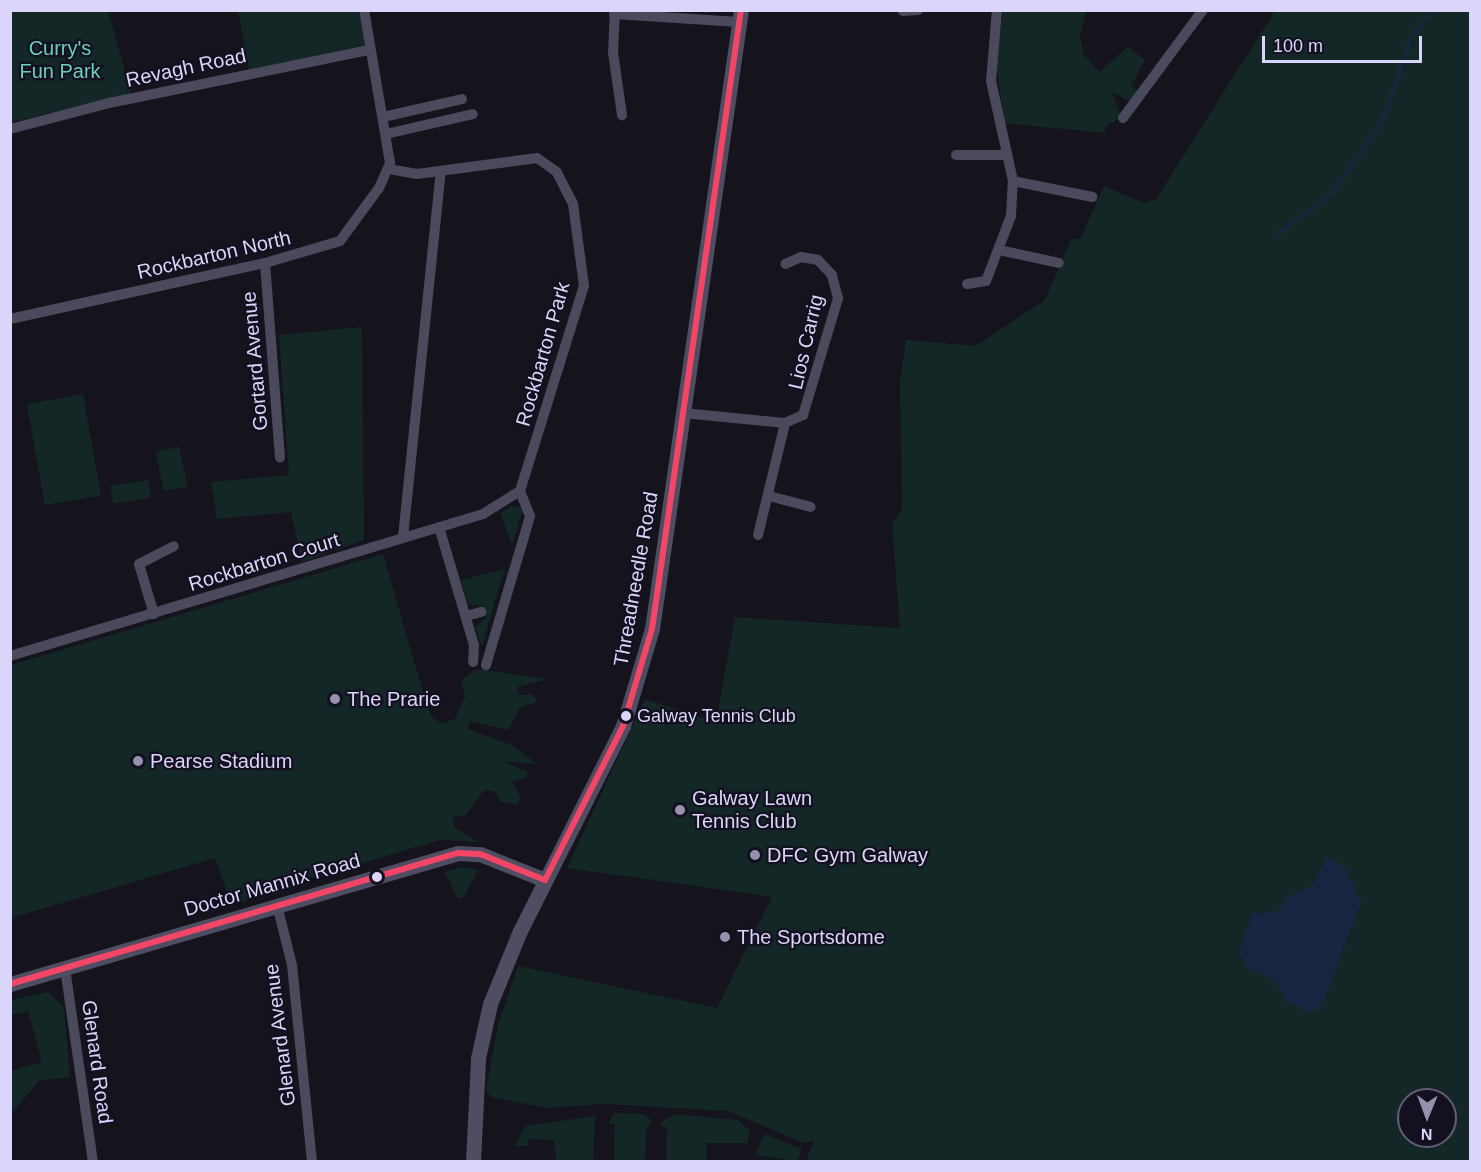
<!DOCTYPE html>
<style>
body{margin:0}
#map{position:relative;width:1481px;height:1172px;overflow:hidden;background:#15141c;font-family:Helvetica,sans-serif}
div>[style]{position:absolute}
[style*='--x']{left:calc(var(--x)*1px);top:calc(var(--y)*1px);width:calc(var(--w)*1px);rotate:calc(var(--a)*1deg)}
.green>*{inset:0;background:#142727;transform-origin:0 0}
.water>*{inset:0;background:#162641}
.stream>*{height:3px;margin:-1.5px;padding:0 1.5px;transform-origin:1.5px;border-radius:1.5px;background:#162641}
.street>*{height:10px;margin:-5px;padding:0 5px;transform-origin:5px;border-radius:5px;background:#4b4a5c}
.secondary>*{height:15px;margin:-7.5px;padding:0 7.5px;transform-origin:7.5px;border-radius:7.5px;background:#4e4d62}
.bus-1>*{height:6px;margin:-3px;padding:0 3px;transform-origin:3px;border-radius:3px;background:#f34667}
.dots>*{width:16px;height:16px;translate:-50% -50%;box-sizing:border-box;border:3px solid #131020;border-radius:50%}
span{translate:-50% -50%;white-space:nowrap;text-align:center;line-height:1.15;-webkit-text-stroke:4.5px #131020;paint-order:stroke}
.bus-label{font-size:18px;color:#dad5f9}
.left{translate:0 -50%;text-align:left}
.park-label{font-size:20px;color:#6bd0b7}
.street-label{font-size:20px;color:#dad5f9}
.poi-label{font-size:20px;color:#dad5f9}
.frame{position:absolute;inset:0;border:12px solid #dad5f9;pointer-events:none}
.north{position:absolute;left:1397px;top:1088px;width:60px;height:60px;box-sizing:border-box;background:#131020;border:2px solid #635f77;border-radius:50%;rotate:181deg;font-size:16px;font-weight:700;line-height:24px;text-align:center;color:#dad5f9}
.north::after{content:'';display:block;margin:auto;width:21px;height:27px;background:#9591ac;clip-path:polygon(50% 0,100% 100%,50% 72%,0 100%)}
.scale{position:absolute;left:1262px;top:36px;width:160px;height:27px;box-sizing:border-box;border:3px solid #dad5f9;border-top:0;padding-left:8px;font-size:18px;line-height:21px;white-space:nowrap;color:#dad5f9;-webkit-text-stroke:4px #131020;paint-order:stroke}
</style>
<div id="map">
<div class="green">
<div style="clip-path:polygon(10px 11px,108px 11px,131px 93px,12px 122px)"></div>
<div style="clip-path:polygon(238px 11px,359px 11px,366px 47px,249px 70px)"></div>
<div style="clip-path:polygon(1003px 11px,1086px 11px,1080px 35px,1084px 55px,1099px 72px,1128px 47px,1145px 60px,1131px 86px,1139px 90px,1131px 102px,1112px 92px,1121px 117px,1105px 127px,1106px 133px,1004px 123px,996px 62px)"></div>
<div style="clip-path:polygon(evenodd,1275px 11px,1470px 11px,1470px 1161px,806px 1161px,814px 1141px,804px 1143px,728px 1111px,604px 1104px,547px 1108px,491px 1097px,486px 1089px,498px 1025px,518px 966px,717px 1008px,772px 897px,567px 868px,645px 699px,716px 722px,735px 617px,900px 628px,892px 524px,902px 509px,900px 382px,906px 340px,976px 346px,1045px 300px,1072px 238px,1080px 240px,1104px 186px,1144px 203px,1156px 199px,1275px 11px,1409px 1100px,1445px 1100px,1445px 1136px,1409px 1136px,1409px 1100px)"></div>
<div style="clip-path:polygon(362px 327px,364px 540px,302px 562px,291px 512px,217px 519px,211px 482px,289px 475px,279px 335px)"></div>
<div style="left:83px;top:394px;width:103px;height:57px;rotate:80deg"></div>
<div style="left:179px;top:447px;width:40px;height:24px;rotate:78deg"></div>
<div style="left:148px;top:480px;width:18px;height:38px;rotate:81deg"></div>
<div style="clip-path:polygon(511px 506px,523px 508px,512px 546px,501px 514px)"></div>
<div style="clip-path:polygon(383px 554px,423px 692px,431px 716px,442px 724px,455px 719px,465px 696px,461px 680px,477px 669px,548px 679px,517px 687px,519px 695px,532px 694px,538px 702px,520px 707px,508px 730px,470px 721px,468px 729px,513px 746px,537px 764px,502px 761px,527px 772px,528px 777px,512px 782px,521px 798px,517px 804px,501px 802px,494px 791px,484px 790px,467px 814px,453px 818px,454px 827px,479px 842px,440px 840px,312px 878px,302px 872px,298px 873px,301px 885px,232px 905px,215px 858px,11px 918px,11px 665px)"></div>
<div style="clip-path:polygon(505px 569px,499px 587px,482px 647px,475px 627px,486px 618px,483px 606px,468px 605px,461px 580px)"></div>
<div style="clip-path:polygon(462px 867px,478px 870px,464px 897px,457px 898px,445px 872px)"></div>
<div style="clip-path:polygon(48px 992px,64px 1008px,70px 1077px,40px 1080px,11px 1114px,11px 1126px,11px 1071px,42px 1062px,28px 1011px,11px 1015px,11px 1000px)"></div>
<div style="clip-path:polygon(615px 1113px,645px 1114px,652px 1122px,646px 1128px,645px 1161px,614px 1161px,615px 1124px,608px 1123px)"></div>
<div style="clip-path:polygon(674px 1114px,738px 1120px,749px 1130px,748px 1143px,707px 1143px,706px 1161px,666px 1161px,667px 1128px,660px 1123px)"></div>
<div style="clip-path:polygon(595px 1116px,593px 1161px,556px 1161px,554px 1140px,529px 1139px,528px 1146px,514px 1146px,526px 1126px)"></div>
<div style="clip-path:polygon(764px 1134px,802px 1149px,797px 1161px,756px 1155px)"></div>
</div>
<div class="water">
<div style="clip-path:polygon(1326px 856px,1345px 867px,1361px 902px,1325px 997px,1319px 1009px,1307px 1012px,1287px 1001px,1275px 980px,1247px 969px,1239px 953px,1252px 913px,1277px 912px,1287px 897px,1313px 886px)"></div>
</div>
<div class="stream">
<div style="--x:1276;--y:234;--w:68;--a:-36"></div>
<div style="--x:1331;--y:194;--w:91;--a:-55.3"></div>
<div style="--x:1383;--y:119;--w:88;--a:-71.4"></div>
<div style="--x:1411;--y:36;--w:34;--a:-50"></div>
</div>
<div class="street">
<div style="--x:615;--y:10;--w:42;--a:92.7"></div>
<div style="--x:613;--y:52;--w:64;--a:81.9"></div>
<div style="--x:903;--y:11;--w:15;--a:-4"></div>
<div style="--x:614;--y:14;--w:125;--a:3.7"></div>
<div style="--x:383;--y:117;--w:81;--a:-12.8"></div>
<div style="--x:1123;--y:118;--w:134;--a:-53.5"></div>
<div style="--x:10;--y:129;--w:102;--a:-14.7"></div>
<div style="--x:109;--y:103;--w:266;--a:-11.5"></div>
<div style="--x:386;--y:134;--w:89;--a:-12.9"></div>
<div style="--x:956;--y:155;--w:51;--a:0"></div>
<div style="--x:1013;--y:181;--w:81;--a:11.4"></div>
<div style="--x:999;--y:250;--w:61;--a:12.2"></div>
<div style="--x:265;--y:263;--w:195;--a:85.6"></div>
<div style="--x:967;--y:284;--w:19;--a:-9"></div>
<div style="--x:986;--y:281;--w:70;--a:-69"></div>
<div style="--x:1011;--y:216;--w:35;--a:-87"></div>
<div style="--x:1013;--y:181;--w:102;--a:-102.4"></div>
<div style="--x:991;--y:81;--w:71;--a:-85.2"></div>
<div style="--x:10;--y:319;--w:261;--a:-12.4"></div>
<div style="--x:265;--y:263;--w:78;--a:-16.3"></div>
<div style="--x:340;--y:241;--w:66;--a:-53.7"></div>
<div style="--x:379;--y:188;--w:27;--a:-66"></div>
<div style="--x:390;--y:163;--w:155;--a:-99.6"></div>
<div style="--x:683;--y:413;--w:102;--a:5.6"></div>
<div style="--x:785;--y:423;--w:20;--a:-24"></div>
<div style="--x:803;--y:415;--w:122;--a:-73.3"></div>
<div style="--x:838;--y:298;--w:24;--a:-105"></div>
<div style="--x:832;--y:275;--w:21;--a:-133"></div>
<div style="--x:818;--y:260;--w:17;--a:-170"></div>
<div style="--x:801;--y:257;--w:17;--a:156"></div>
<div style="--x:769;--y:496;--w:43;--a:14.7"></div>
<div style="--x:439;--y:527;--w:123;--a:73.5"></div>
<div style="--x:474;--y:645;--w:17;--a:93"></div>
<div style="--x:758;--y:535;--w:115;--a:-76.4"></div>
<div style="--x:403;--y:537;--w:367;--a:-84.1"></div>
<div style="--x:154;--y:614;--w:52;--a:-106.7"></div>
<div style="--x:139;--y:564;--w:39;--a:-27"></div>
<div style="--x:466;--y:616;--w:16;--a:-15"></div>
<div style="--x:10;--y:656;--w:494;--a:-16.7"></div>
<div style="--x:483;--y:514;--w:44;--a:-31.9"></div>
<div style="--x:520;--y:491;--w:215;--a:-72.7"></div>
<div style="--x:584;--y:286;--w:83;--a:-97.6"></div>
<div style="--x:573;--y:204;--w:36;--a:-117"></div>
<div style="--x:557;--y:172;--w:24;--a:-145"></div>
<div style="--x:537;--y:158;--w:121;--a:172.4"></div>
<div style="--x:417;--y:174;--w:28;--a:-170"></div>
<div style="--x:486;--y:665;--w:155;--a:-73.5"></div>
<div style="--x:530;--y:516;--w:27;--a:-112"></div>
<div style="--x:277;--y:905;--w:62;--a:76"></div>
<div style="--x:292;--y:965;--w:198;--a:84.2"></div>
<div style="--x:65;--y:968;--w:196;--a:81.8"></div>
</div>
<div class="secondary">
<div style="--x:10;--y:984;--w:467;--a:-16.3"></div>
<div style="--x:458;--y:853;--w:22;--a:3"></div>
<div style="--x:480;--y:854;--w:70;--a:21.8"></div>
<div style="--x:473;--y:1162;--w:104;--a:-87.2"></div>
<div style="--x:478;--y:1058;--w:55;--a:-77.5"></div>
<div style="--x:490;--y:1004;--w:79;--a:-67.7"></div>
<div style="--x:520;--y:931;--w:229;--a:-63.3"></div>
<div style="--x:623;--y:726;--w:101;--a:-73.4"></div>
<div style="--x:652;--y:629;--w:625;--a:-81.82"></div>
</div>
<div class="bus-1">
<div style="--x:10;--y:984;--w:467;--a:-16.3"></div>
<div style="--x:458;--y:853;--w:22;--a:3"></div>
<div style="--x:480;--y:854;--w:70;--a:21.8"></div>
<div style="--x:545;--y:880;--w:173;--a:-63.1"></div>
<div style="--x:623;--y:726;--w:101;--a:-73.4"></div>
<div style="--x:652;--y:629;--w:625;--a:-81.82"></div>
</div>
<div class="dots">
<div style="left:335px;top:699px;background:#9591ac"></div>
<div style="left:626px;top:716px;background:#dad5f9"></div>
<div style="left:138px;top:761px;background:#9591ac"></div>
<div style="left:680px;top:810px;background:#9591ac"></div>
<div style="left:755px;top:855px;background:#9591ac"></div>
<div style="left:377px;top:877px;background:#dad5f9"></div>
<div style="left:725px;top:937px;background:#9591ac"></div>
</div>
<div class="bus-label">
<span class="left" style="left:637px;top:716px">Galway Tennis Club</span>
</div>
<div class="park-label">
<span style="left:60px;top:60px">Curry's<br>Fun Park</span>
</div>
<div class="street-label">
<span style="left:186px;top:68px;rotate:-12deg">Revagh Road</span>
<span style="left:214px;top:255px;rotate:-13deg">Rockbarton North</span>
<span style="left:806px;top:342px;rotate:-77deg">Lios Carrig</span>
<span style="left:543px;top:354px;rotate:-74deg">Rockbarton Park</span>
<span style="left:255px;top:361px;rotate:-95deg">Gortard Avenue</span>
<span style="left:264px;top:562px;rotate:-17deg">Rockbarton Court</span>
<span style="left:636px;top:579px;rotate:-80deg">Threadneedle Road</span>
<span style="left:272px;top:885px;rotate:-16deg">Doctor Mannix Road</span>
<span style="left:280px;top:1035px;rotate:-97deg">Glenard Avenue</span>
<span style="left:97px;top:1062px;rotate:82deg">Glenard Road</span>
</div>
<div class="poi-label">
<span class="left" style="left:347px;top:699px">The Prarie</span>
<span class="left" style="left:150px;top:761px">Pearse Stadium</span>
<span class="left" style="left:692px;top:810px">Galway Lawn<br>Tennis Club</span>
<span class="left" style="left:767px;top:855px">DFC Gym Galway</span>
<span class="left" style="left:737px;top:937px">The Sportsdome</span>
</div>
<div class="frame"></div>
<div class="north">N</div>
<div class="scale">100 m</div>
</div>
